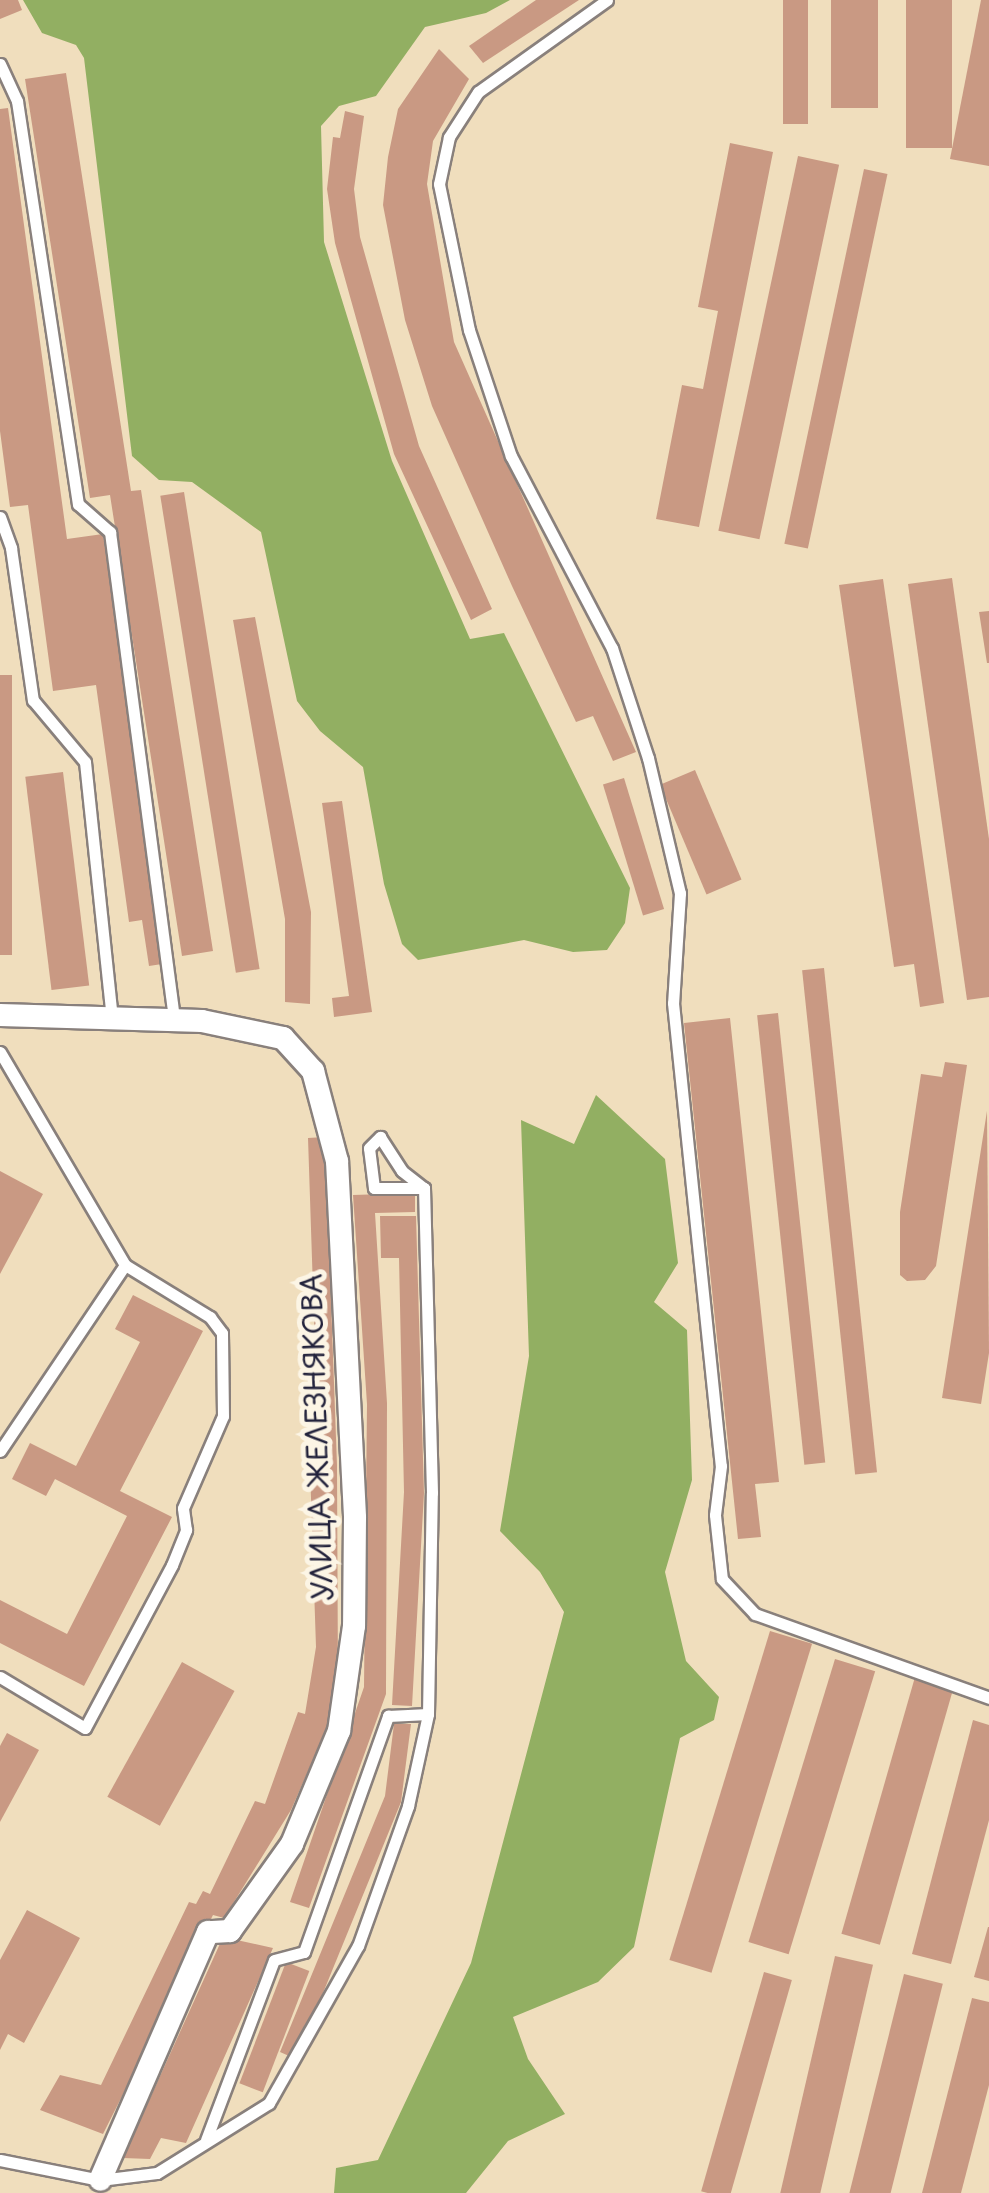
<!DOCTYPE html>
<meta charset="utf-8">
<style>
body{margin:0}
#map{position:relative;width:989px;height:2193px;overflow:hidden;background:#f0debd;font-family:"Playpen Sans",sans-serif}
div>[style]{position:absolute}
[style*='--x']{left:calc(var(--x)*1px);top:calc(var(--y)*1px);width:calc(var(--w)*1px);rotate:calc(var(--a)*1deg)}
.forest>*{inset:0;background:#92af62}
.building>*{inset:0;background:#c99983;transform-origin:0 0}
.roads{filter:drop-shadow(2px 0 #89807c) drop-shadow(-2px 0 #89807c) drop-shadow(0 2px #89807c) drop-shadow(0 -2px #89807c)}
.lane>*{height:11px;margin:-5.5px;padding:0 5.5px;transform-origin:5.5px;border-radius:5.5px;background:#fff}
.street>*{height:22px;margin:-11px;padding:0 11px;transform-origin:11px;border-radius:11px;background:#fff}
span{translate:-50% -50%;white-space:nowrap;text-align:center;line-height:1.15;-webkit-text-stroke:10px #fcf5e5;paint-order:stroke}
.street-label{font-size:28px;color:#22223b}
</style>
<div id="map">
<div class="forest">
<div style="clip-path:polygon(23px 0,510px 0,486px 13px,425px 27px,376px 96px,339px 106px,321px 126px,324px 242px,392px 461px,470px 639px,504px 633px,630px 888px,625px 923px,607px 950px,573px 952px,524px 940px,418px 960px,402px 944px,384px 884px,363px 767px,320px 731px,297px 701px,261px 532px,192px 482px,159px 480px,132px 456px,84px 58px,76px 45px,42px 33px)"></div>
<div style="clip-path:polygon(596px 1095px,665px 1159px,678px 1263px,654px 1302px,687px 1330px,692px 1480px,665px 1572px,686px 1661px,719px 1697px,714px 1720px,680px 1738px,634px 1947px,598px 1982px,513px 2017px,528px 2059px,565px 2114px,508px 2141px,466px 2193px,334px 2193px,336px 2168px,378px 2160px,471px 1963px,564px 1612px,540px 1572px,500px 1531px,529px 1356px,521px 1120px,574px 1144px)"></div>
</div>
<div class="building">
<div style="clip-path:polygon(0 0,18px 0,22px 10px,0 19px)"></div>
<div style="clip-path:polygon(536px 0,579px 0,483px 63px,469px 46px)"></div>
<div style="left:783px;top:0;width:25px;height:124px"></div>
<div style="left:831px;top:0;width:47px;height:108px"></div>
<div style="left:906px;top:0;width:46px;height:148px"></div>
<div style="clip-path:polygon(981px 0,989px 0,989px 166px,950px 159px)"></div>
<div style="clip-path:polygon(439px 49px,469px 79px,433px 141px,427px 184px,454px 342px,636px 752px,613px 761px,593px 716px,576px 722px,512px 586px,432px 406px,405px 320px,383px 205px,388px 157px,398px 109px)"></div>
<div style="clip-path:polygon(66px 73px,131px 491px,141px 490px,213px 951px,182px 956px,110px 495px,90px 498px,25px 79px)"></div>
<div style="clip-path:polygon(8px 108px,67px 539px,103px 534px,162px 964px,149px 966px,142px 920px,129px 922px,96px 685px,53px 691px,28px 505px,10px 507px,0 431px,0 109px)"></div>
<div style="clip-path:polygon(345px 111px,364px 116px,354px 189px,360px 237px,419px 446px,492px 609px,471px 620px,394px 454px,335px 243px,327px 189px,333px 137px,340px 138px)"></div>
<div style="clip-path:polygon(730px 143px,773px 152px,699px 527px,656px 519px,682px 385px,703px 389px,718px 311px,698px 307px)"></div>
<div style="left:798px;top:156px;width:42px;height:383px;rotate:12deg"></div>
<div style="left:864px;top:169px;width:24px;height:383px;rotate:12deg"></div>
<div style="left:184px;top:492px;width:483px;height:24px;rotate:81deg"></div>
<div style="clip-path:polygon(952px 578px,989px 839px,989px 997px,967px 1000px,908px 584px)"></div>
<div style="clip-path:polygon(883px 579px,944px 1003px,920px 1007px,914px 964px,894px 967px,839px 585px)"></div>
<div style="clip-path:polygon(989px 611px,989px 663px,987px 663px,979px 612px)"></div>
<div style="clip-path:polygon(255px 617px,311px 912px,310px 1004px,285px 1002px,285px 919px,233px 620px)"></div>
<div style="left:0;top:675px;width:12px;height:280px"></div>
<div style="left:695px;top:770px;width:119px;height:38px;rotate:67deg"></div>
<div style="left:63px;top:772px;width:215px;height:38px;rotate:83deg"></div>
<div style="left:624px;top:778px;width:137px;height:22px;rotate:73deg"></div>
<div style="clip-path:polygon(342px 801px,372px 1012px,334px 1017px,332px 998px,349px 996px,322px 803px)"></div>
<div style="left:824px;top:968px;width:507px;height:22px;rotate:84deg"></div>
<div style="left:778px;top:1013px;width:452px;height:21px;rotate:84deg"></div>
<div style="clip-path:polygon(730px 1018px,779px 1482px,755px 1484px,761px 1537px,738px 1539px,684px 1023px)"></div>
<div style="clip-path:polygon(945px 1062px,967px 1065px,936px 1266px,925px 1280px,907px 1281px,900px 1275px,900px 1212px,921px 1074px,942px 1077px)"></div>
<div style="clip-path:polygon(987px 1111px,989px 1353px,981px 1404px,942px 1398px)"></div>
<div style="clip-path:polygon(325px 1137px,337px 1465px,338px 1683px,330px 1721px,291px 1810px,224px 1918px,213px 1915px,103px 2134px,40px 2110px,60px 2075px,101px 2085px,189px 1902px,196px 1904px,203px 1891px,210px 1894px,255px 1801px,265px 1804px,298px 1712px,305px 1714px,316px 1647px,306px 1349px,315px 1350px,308px 1138px)"></div>
<div style="clip-path:polygon(0 1171px,43px 1194px,0 1274px)"></div>
<div style="clip-path:polygon(415px 1193px,415px 1212px,375px 1213px,387px 1403px,386px 1694px,309px 1908px,290px 1902px,364px 1687px,367px 1404px,353px 1195px)"></div>
<div style="clip-path:polygon(380px 1216px,416px 1216px,424px 1493px,412px 1706px,392px 1705px,404px 1492px,399px 1258px,381px 1258px)"></div>
<div style="clip-path:polygon(133px 1295px,203px 1331px,120px 1491px,172px 1517px,84px 1686px,0 1643px,0 1600px,67px 1634px,127px 1516px,55px 1479px,46px 1496px,12px 1479px,30px 1443px,76px 1466px,140px 1342px,115px 1329px)"></div>
<div style="left:770px;top:1631px;width:44px;height:344px;rotate:17deg"></div>
<div style="left:835px;top:1659px;width:42px;height:296px;rotate:17deg"></div>
<div style="left:182px;top:1662px;width:60px;height:154px;rotate:29deg"></div>
<div style="left:915px;top:1677px;width:40px;height:267px;rotate:16deg"></div>
<div style="clip-path:polygon(973px 1720px,989px 1725px,989px 1820px,951px 1964px,912px 1954px)"></div>
<div style="clip-path:polygon(394px 1724px,411px 1724px,401px 1802px,296px 2059px,280px 2052px,385px 1796px)"></div>
<div style="clip-path:polygon(7px 1733px,39px 1750px,0 1822px,0 1746px)"></div>
<div style="clip-path:polygon(27px 1910px,80px 1938px,24px 2043px,8px 2034px,0 2050px,0 1960px)"></div>
<div style="clip-path:polygon(988px 1927px,989px 1927px,989px 1981px,974px 1977px)"></div>
<div style="clip-path:polygon(223px 1937px,273px 1948px,186px 2143px,161px 2138px,150px 2159px,123px 2158px)"></div>
<div style="left:835px;top:1956px;width:39px;height:245px;rotate:13deg"></div>
<div style="left:286px;top:1962px;width:25px;height:130px;rotate:21deg"></div>
<div style="left:764px;top:1972px;width:29px;height:228px;rotate:16deg"></div>
<div style="left:904px;top:1974px;width:40px;height:227px;rotate:14deg"></div>
<div style="clip-path:polygon(972px 1998px,989px 2002px,989px 2085px,961px 2193px,922px 2193px)"></div>
</div>
<div class="roads">
<div class="lane">
<div style="--x:607;--y:0;--w:158;--a:144.5"></div>
<div style="--x:478;--y:92;--w:54;--a:122.8"></div>
<div style="--x:449;--y:137;--w:48;--a:102"></div>
<div style="--x:439;--y:184;--w:149;--a:78.4"></div>
<div style="--x:469;--y:330;--w:133;--a:71.6"></div>
<div style="--x:511;--y:456;--w:217;--a:62.3"></div>
<div style="--x:612;--y:648;--w:116;--a:71.9"></div>
<div style="--x:648;--y:758;--w:139;--a:76.7"></div>
<div style="--x:680;--y:893;--w:110;--a:93.6"></div>
<div style="--x:673;--y:1003;--w:465;--a:84.1"></div>
<div style="--x:721;--y:1466;--w:49;--a:97"></div>
<div style="--x:715;--y:1515;--w:64;--a:83.8"></div>
<div style="--x:722;--y:1579;--w:48;--a:46.7"></div>
<div style="--x:755;--y:1614;--w:249;--a:19.7"></div>
<div style="--x:0;--y:64;--w:41;--a:65.3"></div>
<div style="--x:17;--y:101;--w:408;--a:81.4"></div>
<div style="--x:78;--y:504;--w:43;--a:41.2"></div>
<div style="--x:110;--y:532;--w:492;--a:82.5"></div>
<div style="--x:0;--y:517;--w:33;--a:70"></div>
<div style="--x:11;--y:548;--w:154;--a:81.8"></div>
<div style="--x:33;--y:700;--w:81;--a:50"></div>
<div style="--x:85;--y:762;--w:256;--a:84"></div>
<div style="--x:0;--y:1052;--w:247;--a:59.6"></div>
<div style="--x:125;--y:1265;--w:224;--a:123.9"></div>
<div style="--x:380;--y:1137;--w:40;--a:57.1"></div>
<div style="--x:402;--y:1171;--w:28;--a:38"></div>
<div style="--x:424;--y:1188;--w:50;--a:180"></div>
<div style="--x:374;--y:1188;--w:40;--a:-97.1"></div>
<div style="--x:369;--y:1148;--w:16;--a:-45"></div>
<div style="--x:0;--y:1677;--w:99;--a:31"></div>
<div style="--x:85;--y:1728;--w:185;--a:-61.9"></div>
<div style="--x:172;--y:1565;--w:38;--a:-68"></div>
<div style="--x:186;--y:1530;--w:22;--a:-98"></div>
<div style="--x:183;--y:1508;--w:100;--a:-66.5"></div>
<div style="--x:223;--y:1416;--w:83;--a:-90.7"></div>
<div style="--x:222;--y:1333;--w:20;--a:-127"></div>
<div style="--x:210;--y:1317;--w:100;--a:-148.5"></div>
<div style="--x:206;--y:2140;--w:192;--a:-69.3"></div>
<div style="--x:274;--y:1960;--w:31;--a:-15"></div>
<div style="--x:304;--y:1952;--w:251;--a:-70.4"></div>
<div style="--x:388;--y:1716;--w:40;--a:-2.9"></div>
<div style="--x:0;--y:2160;--w:102;--a:11.3"></div>
<div style="--x:100;--y:2180;--w:57;--a:-7"></div>
<div style="--x:157;--y:2173;--w:132;--a:-32"></div>
<div style="--x:269;--y:2103;--w:180;--a:-60.5"></div>
<div style="--x:358;--y:1946;--w:149;--a:-70.3"></div>
<div style="--x:408;--y:1806;--w:94;--a:-77.7"></div>
<div style="--x:428;--y:1714;--w:221;--a:-89"></div>
<div style="--x:432;--y:1493;--w:305;--a:-91.5"></div>
</div>
<div class="street">
<div style="--x:0;--y:1015;--w:202;--a:1.7"></div>
<div style="--x:202;--y:1021;--w:83;--a:11.9"></div>
<div style="--x:283;--y:1038;--w:45;--a:47.7"></div>
<div style="--x:313;--y:1071;--w:93;--a:75.1"></div>
<div style="--x:337;--y:1161;--w:357;--a:87.1"></div>
<div style="--x:355;--y:1518;--w:108;--a:90.5"></div>
<div style="--x:354;--y:1626;--w:106;--a:98.1"></div>
<div style="--x:339;--y:1731;--w:122;--a:112.6"></div>
<div style="--x:292;--y:1844;--w:107;--a:125.5"></div>
<div style="--x:230;--y:1931;--w:22;--a:177"></div>
<div style="--x:208;--y:1932;--w:270;--a:113.5"></div>
</div>
</div>
<div class="street-label">
<span style="left:316px;top:1437px;rotate:-92deg">УЛИЦА ЖЕЛЕЗНЯКОВА</span>
</div>
</div>
